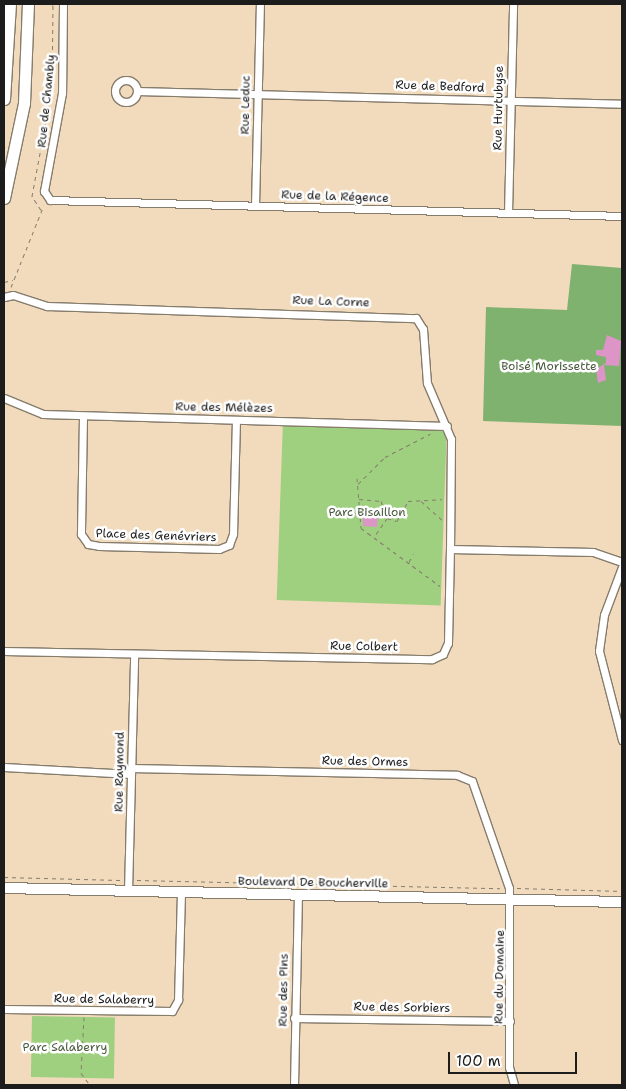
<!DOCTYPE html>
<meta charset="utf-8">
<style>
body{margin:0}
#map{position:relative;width:626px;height:1089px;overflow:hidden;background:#f1dbbc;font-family:"Shantell Sans",sans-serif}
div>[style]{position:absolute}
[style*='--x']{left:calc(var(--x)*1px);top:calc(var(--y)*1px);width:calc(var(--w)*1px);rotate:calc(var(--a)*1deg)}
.green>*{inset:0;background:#9ed07f;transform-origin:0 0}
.forest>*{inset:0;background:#7eb26e}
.building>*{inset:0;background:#dd95c8}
.path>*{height:1px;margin-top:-0.5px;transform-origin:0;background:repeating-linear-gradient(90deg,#867c6c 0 4px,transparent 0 8px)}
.roads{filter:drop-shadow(1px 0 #867c6c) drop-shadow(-1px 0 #867c6c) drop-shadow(0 1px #867c6c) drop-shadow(0 -1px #867c6c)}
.street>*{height:7px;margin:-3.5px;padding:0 3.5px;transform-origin:3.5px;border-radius:3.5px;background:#fff}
.street>.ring{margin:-3.5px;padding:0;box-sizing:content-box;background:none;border:7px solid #fff;border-radius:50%}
.secondary>*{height:10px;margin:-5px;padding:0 5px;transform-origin:5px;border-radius:5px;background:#fff}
.primary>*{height:11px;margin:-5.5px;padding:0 5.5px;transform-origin:5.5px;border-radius:5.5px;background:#fff}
span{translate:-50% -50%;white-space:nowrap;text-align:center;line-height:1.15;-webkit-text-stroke:5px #fff;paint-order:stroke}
.street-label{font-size:12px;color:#1c1c1c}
.park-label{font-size:12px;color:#4a5b3f}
.frame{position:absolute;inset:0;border:5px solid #1c1c1c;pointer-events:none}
.scale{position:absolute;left:448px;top:1052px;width:129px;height:22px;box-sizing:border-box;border:2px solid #1c1c1c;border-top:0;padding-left:6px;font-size:15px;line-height:18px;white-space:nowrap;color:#1c1c1c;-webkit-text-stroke:4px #fff;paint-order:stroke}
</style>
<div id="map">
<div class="green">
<div style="left:283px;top:420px;width:164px;height:180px;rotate:2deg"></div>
<div style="left:32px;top:1016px;width:83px;height:61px;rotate:1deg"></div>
</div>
<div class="forest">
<div style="clip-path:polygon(572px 264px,622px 268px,622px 426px,483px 421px,486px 307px,567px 310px)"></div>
</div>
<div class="building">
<div style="clip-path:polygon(607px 335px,621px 341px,619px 366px,604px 365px,606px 380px,598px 383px,596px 369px,606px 363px,606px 357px,596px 355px,596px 350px,603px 350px)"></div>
<div style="clip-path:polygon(363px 514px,378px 516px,377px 527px,363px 526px)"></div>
</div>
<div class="path">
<div style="--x:41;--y:210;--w:17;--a:-123"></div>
<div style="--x:32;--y:196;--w:109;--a:-79.4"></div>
<div style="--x:52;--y:89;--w:85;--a:-89.3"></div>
<div style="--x:4;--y:282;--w:9;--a:-13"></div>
<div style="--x:11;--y:287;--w:88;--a:-68.1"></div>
<div style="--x:357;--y:478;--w:50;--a:85.4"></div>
<div style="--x:361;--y:528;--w:98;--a:36.3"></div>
<div style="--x:358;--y:484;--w:38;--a:-45"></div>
<div style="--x:385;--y:457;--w:51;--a:-27.1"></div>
<div style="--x:359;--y:499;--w:22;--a:5"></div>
<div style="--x:381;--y:501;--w:18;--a:71"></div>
<div style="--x:421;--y:501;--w:28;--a:42"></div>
<div style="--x:339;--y:513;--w:19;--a:0"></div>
<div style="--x:402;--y:513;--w:5;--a:37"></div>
<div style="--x:376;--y:534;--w:19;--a:-55"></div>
<div style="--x:387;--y:518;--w:10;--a:17"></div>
<div style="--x:397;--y:521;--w:23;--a:-61"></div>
<div style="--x:408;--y:501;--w:34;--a:-3"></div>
<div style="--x:409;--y:562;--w:9;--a:-63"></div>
<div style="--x:4;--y:877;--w:116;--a:1.5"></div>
<div style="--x:137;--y:880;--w:363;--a:1.3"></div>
<div style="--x:517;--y:888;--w:105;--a:1.6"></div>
<div style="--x:84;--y:1017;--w:56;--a:93.1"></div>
<div style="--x:81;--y:1073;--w:15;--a:53"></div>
</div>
<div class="roads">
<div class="street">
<div style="--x:63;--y:4;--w:89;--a:90.6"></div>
<div style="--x:62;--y:93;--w:100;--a:100.4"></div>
<div style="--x:44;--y:191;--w:11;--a:56"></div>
<div style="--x:50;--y:200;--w:572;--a:1.6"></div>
<div class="ring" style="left:115px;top:80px;width:15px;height:15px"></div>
<div style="--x:137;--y:91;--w:485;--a:1.5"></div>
<div style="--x:255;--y:206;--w:202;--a:-88.6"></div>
<div style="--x:508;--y:213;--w:209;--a:-88.6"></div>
<div style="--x:4;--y:297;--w:9;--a:-13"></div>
<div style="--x:13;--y:295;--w:36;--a:18"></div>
<div style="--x:47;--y:306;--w:369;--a:1.9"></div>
<div style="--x:416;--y:318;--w:13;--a:58"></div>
<div style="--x:423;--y:329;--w:54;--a:85.8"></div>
<div style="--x:427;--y:383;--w:61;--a:66.8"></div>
<div style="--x:451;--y:439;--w:110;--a:90.5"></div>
<div style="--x:4;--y:398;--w:42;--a:22.3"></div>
<div style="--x:43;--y:414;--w:404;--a:1.7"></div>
<div style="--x:83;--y:416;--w:118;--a:91"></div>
<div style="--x:81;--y:534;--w:12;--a:55"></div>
<div style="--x:88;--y:544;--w:11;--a:10"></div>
<div style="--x:99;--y:546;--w:120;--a:1.4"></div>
<div style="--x:219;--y:549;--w:11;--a:-22"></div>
<div style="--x:229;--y:545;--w:12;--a:-70"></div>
<div style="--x:233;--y:534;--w:113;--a:-88.5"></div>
<div style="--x:622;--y:567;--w:51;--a:110.6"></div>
<div style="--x:604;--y:615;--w:36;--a:98"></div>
<div style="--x:599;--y:651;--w:92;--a:75.5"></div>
<div style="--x:4;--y:651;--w:428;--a:1.1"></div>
<div style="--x:432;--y:659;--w:12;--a:-24"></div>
<div style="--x:443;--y:654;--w:12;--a:-66"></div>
<div style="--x:448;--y:643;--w:94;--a:-88.8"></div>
<div style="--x:450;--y:549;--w:143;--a:1.2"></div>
<div style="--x:593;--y:552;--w:31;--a:19"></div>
<div style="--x:4;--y:767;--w:127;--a:3.2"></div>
<div style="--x:131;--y:768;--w:326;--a:1.2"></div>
<div style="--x:457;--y:775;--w:16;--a:22"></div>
<div style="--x:472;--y:781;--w:113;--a:70.9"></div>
<div style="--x:509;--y:888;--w:179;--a:90"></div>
<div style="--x:509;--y:1067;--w:19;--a:74"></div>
<div style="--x:128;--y:891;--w:237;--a:-88.5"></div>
<div style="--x:4;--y:1009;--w:168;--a:0.7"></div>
<div style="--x:172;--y:1011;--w:13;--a:-61"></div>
<div style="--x:178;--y:1000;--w:108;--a:-88.4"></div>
<div style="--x:294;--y:1018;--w:216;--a:0.8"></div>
<div style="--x:294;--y:1085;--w:190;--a:-88.8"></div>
</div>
<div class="secondary">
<div style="--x:4;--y:888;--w:618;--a:1.3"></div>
</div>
<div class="primary">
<div style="--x:4;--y:99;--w:95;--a:-86.4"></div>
<div style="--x:4;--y:198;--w:97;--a:-78.1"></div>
<div style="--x:24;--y:103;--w:99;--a:-87.7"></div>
</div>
</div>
<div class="street-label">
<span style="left:440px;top:87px;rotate:2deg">Rue de Bedford</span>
<span style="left:47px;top:101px;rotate:-84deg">Rue de Chambly</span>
<span style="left:246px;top:105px;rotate:-89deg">Rue Leduc</span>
<span style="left:499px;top:108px;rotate:-89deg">Rue Hurtubyse</span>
<span style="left:335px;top:197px;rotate:2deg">Rue de la Régence</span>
<span style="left:331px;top:302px;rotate:2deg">Rue La Corne</span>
<span style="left:224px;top:408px;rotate:1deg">Rue des Mélèzes</span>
<span style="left:156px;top:536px;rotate:2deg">Place des Genévriers</span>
<span style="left:364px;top:647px;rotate:1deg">Rue Colbert</span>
<span style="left:365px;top:762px;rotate:1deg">Rue des Ormes</span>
<span style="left:120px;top:772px;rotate:-89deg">Rue Raymond</span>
<span style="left:313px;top:883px;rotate:1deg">Boulevard De Boucherville</span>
<span style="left:500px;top:977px;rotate:-89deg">Rue du Domaine</span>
<span style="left:284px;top:990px;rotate:-89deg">Rue des Pins</span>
<span style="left:104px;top:1000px;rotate:1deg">Rue de Salaberry</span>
<span style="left:402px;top:1008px;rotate:1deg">Rue des Sorbiers</span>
</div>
<div class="park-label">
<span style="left:549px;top:367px">Boisé Morissette</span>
<span style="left:367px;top:513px">Parc Bisaillon</span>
<span style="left:65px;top:1048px">Parc Salaberry</span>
</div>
<div class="frame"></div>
<div class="scale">100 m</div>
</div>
